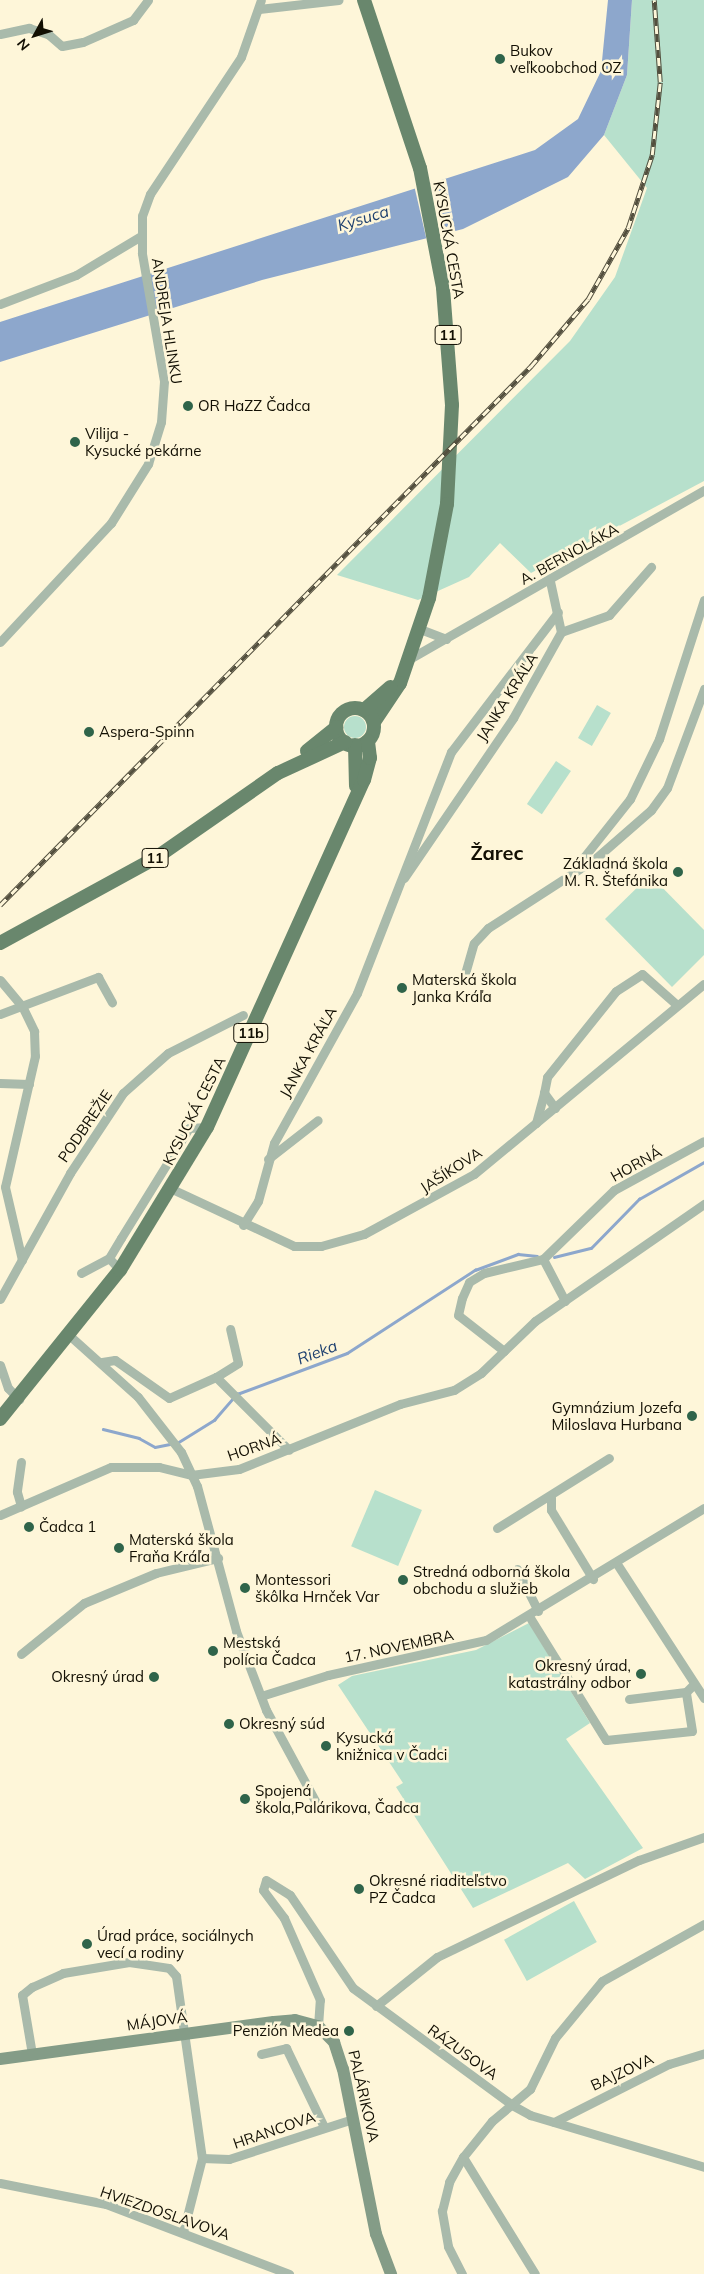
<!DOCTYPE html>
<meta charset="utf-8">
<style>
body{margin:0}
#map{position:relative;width:704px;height:2274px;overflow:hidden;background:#fef6d9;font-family:Mulish,sans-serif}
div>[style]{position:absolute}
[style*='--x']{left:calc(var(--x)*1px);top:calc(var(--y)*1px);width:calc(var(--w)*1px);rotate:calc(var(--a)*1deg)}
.green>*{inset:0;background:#b7e0cc;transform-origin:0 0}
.round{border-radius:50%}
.water>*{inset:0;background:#8da7cc}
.pier>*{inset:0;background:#fef6d9;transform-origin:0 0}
.stream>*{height:2.5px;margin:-1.25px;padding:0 1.25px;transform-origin:1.25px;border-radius:1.25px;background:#8da7cc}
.street>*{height:9px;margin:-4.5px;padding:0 4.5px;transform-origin:4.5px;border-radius:4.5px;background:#a9baab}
.secondary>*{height:12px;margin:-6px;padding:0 6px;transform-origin:6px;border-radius:6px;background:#849c87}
.primary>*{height:14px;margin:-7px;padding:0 7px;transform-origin:7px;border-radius:7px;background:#69876d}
.primary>.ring{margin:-7px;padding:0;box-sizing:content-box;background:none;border:14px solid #69876d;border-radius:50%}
.rail>*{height:4.5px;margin-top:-2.25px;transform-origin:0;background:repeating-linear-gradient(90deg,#fef6d9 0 8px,#534f3e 0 16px);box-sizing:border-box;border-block:1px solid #534f3e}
.dots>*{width:14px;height:14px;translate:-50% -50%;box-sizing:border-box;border:2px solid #fef6d9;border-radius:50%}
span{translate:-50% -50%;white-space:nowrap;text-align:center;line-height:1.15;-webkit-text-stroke:5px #fef6d9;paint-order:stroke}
.shield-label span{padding:1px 4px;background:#fef6d9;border:1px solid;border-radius:4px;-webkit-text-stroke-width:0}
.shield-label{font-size:14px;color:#120f03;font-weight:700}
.poi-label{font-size:15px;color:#120f03}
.left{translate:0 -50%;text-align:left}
.right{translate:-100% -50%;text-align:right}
.street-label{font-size:15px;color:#120f03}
.water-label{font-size:16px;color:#1e406f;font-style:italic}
.district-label{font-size:20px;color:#120f03;font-weight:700}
.north{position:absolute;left:10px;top:10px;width:50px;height:50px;-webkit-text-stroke:4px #fef6d9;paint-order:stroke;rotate:231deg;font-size:14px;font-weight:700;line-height:20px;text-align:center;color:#120f03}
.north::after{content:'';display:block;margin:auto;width:18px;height:22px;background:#120f03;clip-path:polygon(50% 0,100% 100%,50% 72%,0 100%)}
</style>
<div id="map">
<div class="green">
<div style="clip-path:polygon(632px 0,704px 0,704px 481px,531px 573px,500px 543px,469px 577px,418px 600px,337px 575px,570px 341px,615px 277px,647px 188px,604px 135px,627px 75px)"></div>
<div style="left:597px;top:705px;width:16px;height:38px;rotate:30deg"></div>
<div class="round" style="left:344px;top:716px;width:22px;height:22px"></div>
<div style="left:556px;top:761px;width:18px;height:52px;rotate:34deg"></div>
<div style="clip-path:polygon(650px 875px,704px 930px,704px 955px,672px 987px,605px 919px)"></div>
<div style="left:375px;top:1490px;width:51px;height:61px;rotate:23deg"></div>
<div style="clip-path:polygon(529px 1623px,590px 1723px,566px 1739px,643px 1848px,585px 1879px,568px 1863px,473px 1908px,396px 1787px,403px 1783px,338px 1685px,352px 1676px,476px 1650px)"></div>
<div style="left:574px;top:1901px;width:47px;height:80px;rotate:61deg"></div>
</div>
<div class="water">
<div style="clip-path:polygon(608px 0,632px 0,627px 75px,604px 135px,568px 177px,463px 229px,262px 280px,0 362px,0 322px,535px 150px,578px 119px,601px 71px)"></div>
</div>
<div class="pier">
<div style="left:432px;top:183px;width:54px;height:18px;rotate:77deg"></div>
</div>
<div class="stream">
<div style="--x:554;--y:1257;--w:38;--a:-14"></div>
<div style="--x:591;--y:1248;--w:69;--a:-45.6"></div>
<div style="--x:639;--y:1199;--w:75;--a:-29.6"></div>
<div style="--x:103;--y:1429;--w:37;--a:14"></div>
<div style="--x:139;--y:1438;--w:18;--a:29"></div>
<div style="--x:155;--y:1447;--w:16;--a:-11"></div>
<div style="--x:177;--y:1443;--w:44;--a:-31.9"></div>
<div style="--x:214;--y:1420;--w:35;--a:-49"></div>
<div style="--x:237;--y:1394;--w:117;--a:-20.4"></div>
<div style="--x:347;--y:1353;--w:153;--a:-33"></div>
<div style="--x:475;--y:1270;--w:46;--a:-20.4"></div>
<div style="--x:518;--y:1254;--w:19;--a:6"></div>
</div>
<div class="street">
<div style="--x:259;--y:9;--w:80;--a:-6.5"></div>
<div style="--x:0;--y:34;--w:30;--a:-12"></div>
<div style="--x:29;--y:28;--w:20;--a:18"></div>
<div style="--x:48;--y:34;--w:18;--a:41"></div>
<div style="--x:62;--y:46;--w:21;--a:-11"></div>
<div style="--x:83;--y:42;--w:55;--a:-23.7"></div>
<div style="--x:133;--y:20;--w:25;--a:-53"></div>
<div style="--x:0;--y:304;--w:81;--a:-20.9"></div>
<div style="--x:76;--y:275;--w:76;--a:-31"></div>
<div style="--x:420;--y:629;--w:28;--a:21"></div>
<div style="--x:561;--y:632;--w:51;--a:-19.5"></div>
<div style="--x:609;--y:615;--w:64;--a:-48.8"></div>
<div style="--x:0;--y:642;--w:163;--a:-47"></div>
<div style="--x:111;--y:523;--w:70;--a:-57.9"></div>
<div style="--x:148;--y:464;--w:44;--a:-72.8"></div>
<div style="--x:161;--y:422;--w:41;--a:-85.8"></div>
<div style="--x:164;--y:381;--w:130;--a:-99.8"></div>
<div style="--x:142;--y:253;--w:37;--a:-90"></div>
<div style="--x:142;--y:216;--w:23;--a:-70"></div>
<div style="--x:150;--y:194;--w:164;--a:-56.4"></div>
<div style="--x:241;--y:57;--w:60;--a:-70.7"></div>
<div style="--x:411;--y:658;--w:338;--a:-29.8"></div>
<div style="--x:584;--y:864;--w:7;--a:-90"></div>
<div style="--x:584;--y:857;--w:74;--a:-51.6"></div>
<div style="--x:630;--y:799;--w:67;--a:-64.2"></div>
<div style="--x:659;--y:739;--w:146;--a:-72.1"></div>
<div style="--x:404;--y:878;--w:194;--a:-55.7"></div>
<div style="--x:513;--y:718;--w:98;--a:-60.8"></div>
<div style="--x:561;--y:632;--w:52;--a:-102.2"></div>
<div style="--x:464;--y:977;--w:35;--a:-74"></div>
<div style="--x:474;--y:943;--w:21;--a:-47"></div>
<div style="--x:488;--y:928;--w:129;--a:-32.9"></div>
<div style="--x:596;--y:858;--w:73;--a:-41.1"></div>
<div style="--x:651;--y:810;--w:27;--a:-54"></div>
<div style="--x:667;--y:788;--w:106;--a:-69.5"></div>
<div style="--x:0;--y:980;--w:34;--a:50"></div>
<div style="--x:22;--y:1006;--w:28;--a:64"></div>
<div style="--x:34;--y:1031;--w:25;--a:88"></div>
<div style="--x:35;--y:1056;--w:134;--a:102.9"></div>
<div style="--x:5;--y:1187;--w:75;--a:76.9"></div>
<div style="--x:0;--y:1014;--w:105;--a:-20.7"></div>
<div style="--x:98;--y:977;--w:29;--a:61"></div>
<div style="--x:0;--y:1083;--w:29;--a:2"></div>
<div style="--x:555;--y:1108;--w:19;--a:-126"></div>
<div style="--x:544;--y:1093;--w:16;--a:-79"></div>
<div style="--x:547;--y:1077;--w:110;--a:-51.3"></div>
<div style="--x:616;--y:991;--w:31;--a:-33"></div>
<div style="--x:642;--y:974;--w:45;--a:41.4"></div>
<div style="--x:536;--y:1123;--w:31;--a:-75"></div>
<div style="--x:268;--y:1159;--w:63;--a:-38"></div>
<div style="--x:172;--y:1189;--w:135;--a:25"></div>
<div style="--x:294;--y:1246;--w:27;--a:0"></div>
<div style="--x:321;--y:1246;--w:45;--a:-15.6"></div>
<div style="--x:364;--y:1234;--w:125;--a:-28.6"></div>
<div style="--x:474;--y:1174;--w:298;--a:-39.6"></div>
<div style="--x:243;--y:1225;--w:28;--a:-58"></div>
<div style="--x:258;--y:1201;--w:60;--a:-74.6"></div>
<div style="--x:274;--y:1143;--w:171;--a:-61"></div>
<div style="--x:357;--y:993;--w:259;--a:-68.7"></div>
<div style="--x:451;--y:752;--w:176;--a:-52.6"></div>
<div style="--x:120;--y:1270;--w:16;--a:-133"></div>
<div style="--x:109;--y:1258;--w:23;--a:-59"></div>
<div style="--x:121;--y:1238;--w:129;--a:-58.3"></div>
<div style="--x:189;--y:1128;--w:18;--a:-3"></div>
<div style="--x:81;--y:1273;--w:32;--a:-28"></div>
<div style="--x:0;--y:1299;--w:144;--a:-60.9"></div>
<div style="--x:70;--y:1173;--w:96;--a:-56.5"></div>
<div style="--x:123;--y:1093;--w:60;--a:-41.6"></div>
<div style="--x:168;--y:1053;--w:84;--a:-26.9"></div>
<div style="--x:565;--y:1301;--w:47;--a:-117.6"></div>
<div style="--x:543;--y:1259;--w:99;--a:-44.2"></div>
<div style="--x:614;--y:1190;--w:102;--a:-28.6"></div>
<div style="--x:70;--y:1336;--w:91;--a:41.9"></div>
<div style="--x:138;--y:1397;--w:70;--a:52"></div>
<div style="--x:181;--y:1452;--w:38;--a:65"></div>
<div style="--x:197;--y:1486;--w:150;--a:74.9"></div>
<div style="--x:236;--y:1631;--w:85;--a:69.2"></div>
<div style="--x:266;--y:1710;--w:109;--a:61.6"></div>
<div style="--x:504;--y:1351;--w:58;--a:-142"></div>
<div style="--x:458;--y:1315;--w:17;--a:-77"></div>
<div style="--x:462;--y:1298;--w:17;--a:-66"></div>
<div style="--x:469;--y:1282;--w:17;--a:-31"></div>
<div style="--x:484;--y:1273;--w:61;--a:-13.3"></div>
<div style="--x:102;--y:1362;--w:13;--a:-9"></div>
<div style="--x:115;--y:1360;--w:66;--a:35.1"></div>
<div style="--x:169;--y:1398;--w:51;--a:-24.1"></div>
<div style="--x:216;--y:1377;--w:103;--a:45"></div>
<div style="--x:0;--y:1365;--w:24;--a:71"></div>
<div style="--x:8;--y:1388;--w:16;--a:45"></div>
<div style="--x:216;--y:1377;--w:26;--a:-32"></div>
<div style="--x:238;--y:1363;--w:35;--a:-103"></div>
<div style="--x:21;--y:1462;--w:30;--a:98"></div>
<div style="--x:17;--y:1492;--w:15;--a:74"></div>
<div style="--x:551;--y:1497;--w:13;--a:90"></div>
<div style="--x:551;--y:1510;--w:81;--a:58.7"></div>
<div style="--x:0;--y:1515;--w:121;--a:-23.4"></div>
<div style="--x:111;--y:1467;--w:48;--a:0"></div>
<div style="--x:159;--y:1467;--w:33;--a:14"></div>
<div style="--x:191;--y:1475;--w:48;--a:-7.1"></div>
<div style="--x:239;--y:1469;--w:174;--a:-22"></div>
<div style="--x:400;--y:1404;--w:56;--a:-14.5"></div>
<div style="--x:454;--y:1390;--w:32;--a:-32"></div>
<div style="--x:481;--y:1373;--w:75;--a:-43.9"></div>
<div style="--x:535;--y:1321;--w:206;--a:-34.7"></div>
<div style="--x:497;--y:1528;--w:132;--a:-32"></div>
<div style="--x:617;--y:1564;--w:160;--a:57"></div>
<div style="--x:517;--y:1569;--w:47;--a:63.4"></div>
<div style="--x:529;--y:1616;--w:146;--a:58.2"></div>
<div style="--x:606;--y:1740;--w:86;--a:-6"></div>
<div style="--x:692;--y:1731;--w:39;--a:-99"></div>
<div style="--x:686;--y:1692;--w:11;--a:-45"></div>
<div style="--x:21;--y:1654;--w:81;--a:-39"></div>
<div style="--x:84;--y:1603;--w:78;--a:-22.6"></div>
<div style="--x:156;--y:1573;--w:64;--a:-13.6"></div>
<div style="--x:261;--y:1696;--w:70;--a:-17.4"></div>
<div style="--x:328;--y:1675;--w:162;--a:-12.5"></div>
<div style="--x:486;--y:1640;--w:255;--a:-31.2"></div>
<div style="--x:629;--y:1699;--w:57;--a:-7"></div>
<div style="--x:376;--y:2006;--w:78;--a:-38.8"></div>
<div style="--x:437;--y:1957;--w:224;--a:-25.7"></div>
<div style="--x:639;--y:1860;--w:69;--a:-19.5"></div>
<div style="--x:318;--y:2026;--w:26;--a:-86"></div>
<div style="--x:320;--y:2000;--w:90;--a:-113.7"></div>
<div style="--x:284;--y:1918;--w:35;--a:-127"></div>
<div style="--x:263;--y:1890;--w:10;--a:-73"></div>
<div style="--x:266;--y:1880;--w:28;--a:32"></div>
<div style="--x:290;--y:1895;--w:112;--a:55.9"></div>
<div style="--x:353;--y:1988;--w:197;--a:36.3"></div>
<div style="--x:512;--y:2105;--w:21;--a:29"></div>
<div style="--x:530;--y:2115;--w:182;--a:16.6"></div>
<div style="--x:32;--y:2054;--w:60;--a:-99.6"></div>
<div style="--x:22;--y:1995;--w:13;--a:-39"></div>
<div style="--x:32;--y:1987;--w:34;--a:-24"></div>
<div style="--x:63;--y:1973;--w:67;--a:-9.5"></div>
<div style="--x:129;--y:1962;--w:40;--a:8.5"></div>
<div style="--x:169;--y:1968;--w:11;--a:49"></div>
<div style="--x:176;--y:1976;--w:184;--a:81.9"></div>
<div style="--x:202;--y:2158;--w:76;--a:104.4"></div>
<div style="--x:261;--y:2054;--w:26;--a:-13"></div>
<div style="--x:286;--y:2048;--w:88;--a:64.3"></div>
<div style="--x:554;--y:2122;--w:129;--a:-26.8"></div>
<div style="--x:669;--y:2064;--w:37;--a:-17"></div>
<div style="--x:463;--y:2157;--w:137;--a:58.4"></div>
<div style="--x:202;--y:2158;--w:27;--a:2"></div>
<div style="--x:229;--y:2159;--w:130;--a:-17.9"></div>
<div style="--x:0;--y:2183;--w:108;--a:11.2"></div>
<div style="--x:106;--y:2204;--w:196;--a:20.9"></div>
<div style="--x:462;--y:2274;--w:31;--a:-117"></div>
<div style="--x:448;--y:2246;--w:36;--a:-100"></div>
<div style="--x:442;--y:2211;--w:30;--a:-76"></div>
<div style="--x:449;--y:2182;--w:29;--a:-61"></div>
<div style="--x:463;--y:2157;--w:46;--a:-51.1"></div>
<div style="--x:492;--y:2121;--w:50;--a:-40.1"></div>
<div style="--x:530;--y:2089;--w:57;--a:-63.9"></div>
<div style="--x:555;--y:2038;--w:74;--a:-50.5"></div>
<div style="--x:602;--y:1981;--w:117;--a:-29.2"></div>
</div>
<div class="secondary">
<div style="--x:0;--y:2059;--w:276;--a:-7.7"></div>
<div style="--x:274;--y:2022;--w:21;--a:-5"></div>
<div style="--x:295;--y:2020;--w:24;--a:15"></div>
<div style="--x:318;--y:2026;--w:23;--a:45"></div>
<div style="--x:334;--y:2042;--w:28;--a:72"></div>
<div style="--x:343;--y:2069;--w:168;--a:78.7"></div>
<div style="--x:376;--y:2234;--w:43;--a:69.4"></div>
</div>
<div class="primary">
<div style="--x:364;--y:0;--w:177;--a:71.6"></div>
<div style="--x:420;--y:168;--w:122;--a:79.1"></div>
<div style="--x:443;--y:288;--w:117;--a:85.6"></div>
<div style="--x:452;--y:405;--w:99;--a:92.9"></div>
<div style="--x:447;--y:504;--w:96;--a:100.8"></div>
<div style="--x:429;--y:598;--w:90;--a:108.8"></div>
<div style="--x:400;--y:683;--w:47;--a:123.7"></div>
<div class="ring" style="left:336px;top:708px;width:24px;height:24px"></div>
<div style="--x:364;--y:710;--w:35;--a:-41"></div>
<div style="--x:355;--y:745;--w:41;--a:88.6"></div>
<div style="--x:307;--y:751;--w:38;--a:-39"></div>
<div style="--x:0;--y:943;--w:179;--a:-28.7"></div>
<div style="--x:157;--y:857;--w:147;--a:-34.8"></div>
<div style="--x:278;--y:773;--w:74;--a:-24.8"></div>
<div style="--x:0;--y:1419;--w:191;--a:-51.2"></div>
<div style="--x:120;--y:1270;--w:167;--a:-58.7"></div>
<div style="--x:207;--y:1127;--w:381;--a:-65.7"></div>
<div style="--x:364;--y:780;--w:23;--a:-75"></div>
<div style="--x:370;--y:758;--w:17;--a:-97"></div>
</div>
<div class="rail">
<div style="--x:0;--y:905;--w:757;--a:-45.43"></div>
<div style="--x:531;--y:366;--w:88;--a:-49.6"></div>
<div style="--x:588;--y:299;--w:81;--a:-60.6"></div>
<div style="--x:628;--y:228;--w:77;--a:-71.8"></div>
<div style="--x:652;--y:155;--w:73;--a:-83.7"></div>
<div style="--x:660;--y:82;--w:82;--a:-94.2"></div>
</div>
<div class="dots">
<div style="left:500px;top:59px;background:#2f644a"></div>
<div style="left:188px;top:406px;background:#2f644a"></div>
<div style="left:75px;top:442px;background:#2f644a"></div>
<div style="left:89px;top:732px;background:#2f644a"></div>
<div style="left:678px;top:872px;background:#2f644a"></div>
<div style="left:402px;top:988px;background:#2f644a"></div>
<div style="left:692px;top:1416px;background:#2f644a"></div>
<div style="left:29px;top:1527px;background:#2f644a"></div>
<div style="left:119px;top:1548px;background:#2f644a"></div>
<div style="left:403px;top:1580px;background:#2f644a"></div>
<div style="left:245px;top:1588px;background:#2f644a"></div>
<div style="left:213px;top:1651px;background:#2f644a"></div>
<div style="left:641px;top:1674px;background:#2f644a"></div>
<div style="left:154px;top:1677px;background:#2f644a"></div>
<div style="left:229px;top:1724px;background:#2f644a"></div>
<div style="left:326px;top:1746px;background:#2f644a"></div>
<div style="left:245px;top:1799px;background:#2f644a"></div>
<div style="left:359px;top:1889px;background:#2f644a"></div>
<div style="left:87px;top:1944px;background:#2f644a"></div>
<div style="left:349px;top:2031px;background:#2f644a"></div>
</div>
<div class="shield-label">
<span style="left:448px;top:335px">11</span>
<span style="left:155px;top:858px">11</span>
<span style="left:251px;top:1033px">11b</span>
</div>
<div class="poi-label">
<span class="left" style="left:510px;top:59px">Bukov<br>veľkoobchod OZ</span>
<span class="left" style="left:198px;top:406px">OR HaZZ Čadca</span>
<span class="left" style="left:85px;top:442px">Vilija -<br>Kysucké pekárne</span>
<span class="left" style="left:99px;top:732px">Aspera-Spinn</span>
<span class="right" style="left:668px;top:872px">Základná škola<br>M. R. Štefánika</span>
<span class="left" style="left:412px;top:988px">Materská škola<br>Janka Kráľa</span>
<span class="right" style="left:682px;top:1416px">Gymnázium Jozefa<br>Miloslava Hurbana</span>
<span class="left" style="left:39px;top:1527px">Čadca 1</span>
<span class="left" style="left:129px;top:1548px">Materská škola<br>Fraňa Kráľa</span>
<span class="left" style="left:413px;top:1580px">Stredná odborná škola<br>obchodu a služieb</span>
<span class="left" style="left:255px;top:1588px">Montessori<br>škôlka Hrnček Var</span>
<span class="left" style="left:223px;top:1651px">Mestská<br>polícia Čadca</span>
<span class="right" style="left:631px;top:1674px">Okresný úrad,<br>katastrálny odbor</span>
<span class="right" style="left:144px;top:1677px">Okresný úrad</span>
<span class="left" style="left:239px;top:1724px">Okresný súd</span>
<span class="left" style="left:336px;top:1746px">Kysucká<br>knižnica v Čadci</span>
<span class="left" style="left:255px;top:1799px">Spojená<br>škola,Palárikova, Čadca</span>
<span class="left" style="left:369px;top:1889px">Okresné riaditeľstvo<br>PZ Čadca</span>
<span class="left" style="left:97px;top:1944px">Úrad práce, sociálnych<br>vecí a rodiny</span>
<span class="right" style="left:339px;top:2031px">Penzión Medea</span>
</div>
<div class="street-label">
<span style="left:449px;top:240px;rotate:80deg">KYSUCKÁ CESTA</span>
<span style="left:167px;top:321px;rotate:81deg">ANDREJA HLINKU</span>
<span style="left:569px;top:554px;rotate:-29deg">A. BERNOLÁKA</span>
<span style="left:507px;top:697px;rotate:-58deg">JANKA KRÁĽA</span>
<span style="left:308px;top:1052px;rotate:-61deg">JANKA KRÁĽA</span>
<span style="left:194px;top:1111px;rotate:-63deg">KYSUCKÁ CESTA</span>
<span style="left:85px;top:1126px;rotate:-56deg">PODBREŽIE</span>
<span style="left:636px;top:1164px;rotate:-29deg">HORNÁ</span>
<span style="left:451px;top:1170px;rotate:-33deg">JAŠÍKOVA</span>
<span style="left:254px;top:1447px;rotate:-19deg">HORNÁ</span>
<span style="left:399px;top:1646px;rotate:-12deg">17. NOVEMBRA</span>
<span style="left:157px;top:2021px;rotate:-8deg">MÁJOVÁ</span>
<span style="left:463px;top:2052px;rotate:36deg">RÁZUSOVA</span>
<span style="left:622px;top:2072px;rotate:-25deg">BAJZOVA</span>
<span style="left:364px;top:2096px;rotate:77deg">PALÁRIKOVA</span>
<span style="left:274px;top:2130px;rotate:-19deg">HRANCOVA</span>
<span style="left:165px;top:2213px;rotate:19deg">HVIEZDOSLAVOVA</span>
</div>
<div class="water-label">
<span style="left:363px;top:218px;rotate:-17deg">Kysuca</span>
<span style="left:317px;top:1352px;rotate:-21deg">Rieka</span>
</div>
<div class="district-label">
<span style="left:497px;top:852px">Žarec</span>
</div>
<div class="north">N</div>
</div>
